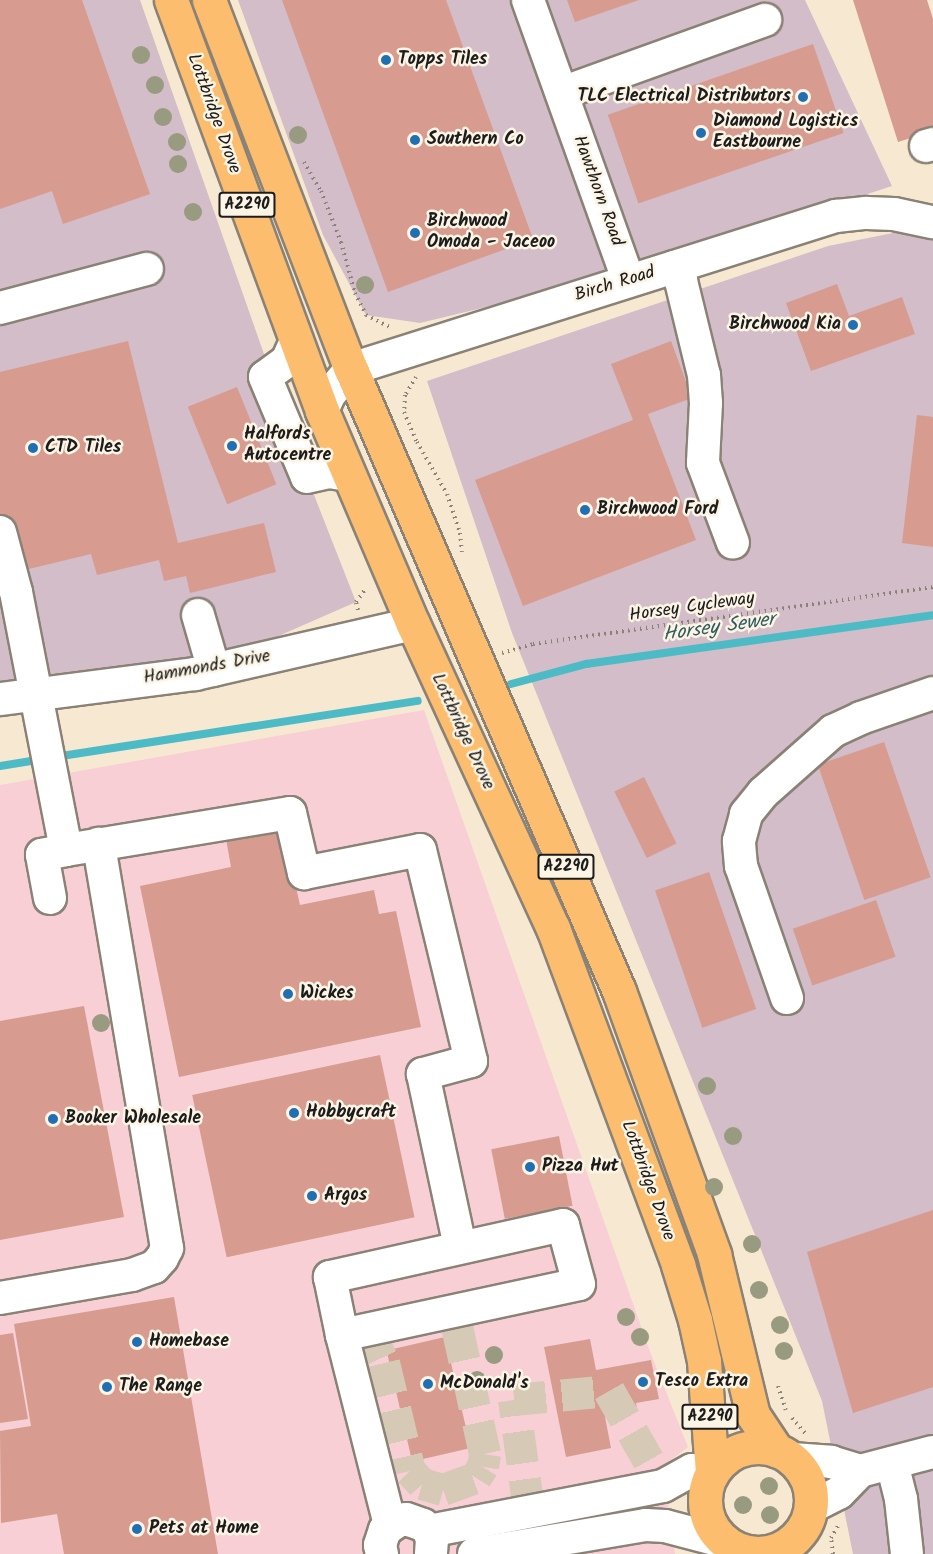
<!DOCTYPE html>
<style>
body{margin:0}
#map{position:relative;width:933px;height:1554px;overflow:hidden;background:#f7e9d1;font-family:Kalam,sans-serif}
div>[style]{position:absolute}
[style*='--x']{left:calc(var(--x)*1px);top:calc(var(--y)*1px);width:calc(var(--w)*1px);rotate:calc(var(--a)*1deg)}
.built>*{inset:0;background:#f7cfd5}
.industrial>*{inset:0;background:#d2bdc8}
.stream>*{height:8px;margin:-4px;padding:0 4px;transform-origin:4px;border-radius:4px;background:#4dbbc6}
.building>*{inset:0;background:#d79b8f;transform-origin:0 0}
.minor-tunnel>*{height:32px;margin-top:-16px;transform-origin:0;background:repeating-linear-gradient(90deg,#d6cab6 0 32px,transparent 0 48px)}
.path>*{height:4px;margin-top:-2px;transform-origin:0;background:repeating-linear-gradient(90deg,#8a8276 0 1.5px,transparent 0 6px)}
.roads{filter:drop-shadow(2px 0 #8a8276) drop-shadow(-2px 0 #8a8276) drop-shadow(0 2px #8a8276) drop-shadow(0 -2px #8a8276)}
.minor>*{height:32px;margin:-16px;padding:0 16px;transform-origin:16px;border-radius:16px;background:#fff}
.major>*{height:33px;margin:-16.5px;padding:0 16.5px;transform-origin:16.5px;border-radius:16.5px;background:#fcbd6e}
.major>.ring{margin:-16.5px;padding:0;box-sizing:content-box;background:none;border:33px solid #fcbd6e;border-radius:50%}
.trees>*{width:18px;height:18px;margin:-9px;border-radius:50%;background:#999b81}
.dots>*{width:16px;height:16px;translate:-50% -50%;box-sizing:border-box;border:3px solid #fcf5e5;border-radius:50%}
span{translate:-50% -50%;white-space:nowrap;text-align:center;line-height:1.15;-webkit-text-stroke:5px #fcf5e5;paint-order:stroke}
.shield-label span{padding:2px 4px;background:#fcf5e5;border:2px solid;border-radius:4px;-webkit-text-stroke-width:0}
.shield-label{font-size:16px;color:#1c1c1c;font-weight:700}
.poi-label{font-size:18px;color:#1c1c1c;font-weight:700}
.left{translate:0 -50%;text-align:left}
.right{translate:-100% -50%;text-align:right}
.street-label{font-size:18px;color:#1c1c1c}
.water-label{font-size:20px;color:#305c60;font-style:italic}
</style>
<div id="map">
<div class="built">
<div style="clip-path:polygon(424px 710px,649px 1349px,688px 1447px,663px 1466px,675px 1554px,0 1554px,0 785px)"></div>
</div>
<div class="industrial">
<div style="clip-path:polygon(0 0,140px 0,307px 477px,356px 602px,151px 692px,0 716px)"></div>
<div style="clip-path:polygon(238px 0,805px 0,892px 186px,626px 273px,420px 323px,366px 315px,323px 235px)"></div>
<div style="clip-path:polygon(933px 225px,933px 1554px,853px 1554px,822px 1401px,512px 633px,427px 381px,828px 246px)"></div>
</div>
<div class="stream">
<div style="--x:511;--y:684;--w:78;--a:-14.9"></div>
<div style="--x:586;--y:664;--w:350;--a:-8"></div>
<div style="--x:55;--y:757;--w:367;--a:-8.8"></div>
<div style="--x:0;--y:766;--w:44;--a:-9.2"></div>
</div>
<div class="building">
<div style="clip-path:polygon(0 0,82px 0,150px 194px,63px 224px,52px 191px,0 209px)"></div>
<div style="clip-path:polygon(282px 0,446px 0,533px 239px,388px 292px)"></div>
<div style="clip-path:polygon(567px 0,639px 0,575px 22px)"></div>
<div style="clip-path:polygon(853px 0,927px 0,933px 19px,933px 131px,898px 142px)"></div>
<div style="left:813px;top:44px;width:94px;height:217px;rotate:71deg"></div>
<div style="clip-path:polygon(837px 284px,849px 316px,902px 297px,915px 334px,811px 371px,786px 303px)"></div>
<div style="clip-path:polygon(128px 341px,178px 543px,264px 523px,276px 572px,190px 593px,186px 576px,164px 581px,159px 560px,97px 575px,91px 554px,12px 573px,0 525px,0 372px)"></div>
<div style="clip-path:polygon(671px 341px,692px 398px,648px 414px,696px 540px,523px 606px,475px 480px,633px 420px,611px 364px)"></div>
<div style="left:237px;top:387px;width:105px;height:53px;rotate:68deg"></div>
<div style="clip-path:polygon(917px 415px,933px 417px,933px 547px,902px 543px)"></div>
<div style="left:884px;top:742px;width:143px;height:70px;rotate:71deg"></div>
<div style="left:644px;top:777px;width:74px;height:33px;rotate:64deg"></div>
<div style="clip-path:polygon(283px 830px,300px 905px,374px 890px,379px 914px,396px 911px,421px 1027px,179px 1077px,140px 886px,231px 867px,226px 839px)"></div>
<div style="left:709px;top:872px;width:145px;height:57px;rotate:71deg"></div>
<div style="left:876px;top:900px;width:60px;height:88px;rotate:71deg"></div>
<div style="clip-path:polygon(84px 1006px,124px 1217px,0 1240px,0 1021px)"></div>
<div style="left:380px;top:1055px;width:166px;height:192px;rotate:78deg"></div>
<div style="left:559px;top:1136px;width:71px;height:69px;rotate:79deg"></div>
<div style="clip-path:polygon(933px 1210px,933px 1387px,853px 1413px,807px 1252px)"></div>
<div style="clip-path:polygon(174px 1297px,218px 1554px,64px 1554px,57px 1514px,1px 1523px,0 1431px,31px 1426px,14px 1324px)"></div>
<div style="clip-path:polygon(13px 1333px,28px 1419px,0 1423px,0 1335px)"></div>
<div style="left:445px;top:1337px;width:114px;height:60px;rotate:77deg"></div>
<div style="clip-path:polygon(590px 1339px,596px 1370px,651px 1360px,659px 1399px,636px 1403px,637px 1410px,605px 1417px,611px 1448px,566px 1457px,544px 1347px)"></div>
</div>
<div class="minor-tunnel">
<div style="--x:368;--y:1329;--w:38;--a:65"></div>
<div style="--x:384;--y:1363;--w:111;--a:76.5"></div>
<div style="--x:410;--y:1471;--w:18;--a:47"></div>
<div style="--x:422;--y:1484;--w:22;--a:16"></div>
<div style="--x:443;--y:1490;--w:35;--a:-20"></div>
<div style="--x:476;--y:1478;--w:13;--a:-58"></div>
<div style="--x:483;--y:1467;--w:13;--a:-81"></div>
<div style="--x:485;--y:1454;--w:144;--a:-102.4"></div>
<div style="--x:529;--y:1511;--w:112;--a:-97.7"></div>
<div style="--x:514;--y:1400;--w:95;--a:-5.4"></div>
<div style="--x:609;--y:1391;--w:109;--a:60.4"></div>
</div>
<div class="path">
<div style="--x:304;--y:162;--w:34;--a:60"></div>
<div style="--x:321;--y:191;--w:55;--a:68.6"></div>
<div style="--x:341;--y:242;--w:53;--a:74.6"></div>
<div style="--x:355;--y:293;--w:25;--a:63"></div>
<div style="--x:366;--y:315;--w:27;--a:27"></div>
<div style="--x:416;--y:377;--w:21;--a:121"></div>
<div style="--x:405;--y:395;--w:17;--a:93"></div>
<div style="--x:404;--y:412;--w:33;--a:67"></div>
<div style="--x:417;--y:442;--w:60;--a:60"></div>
<div style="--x:447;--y:494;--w:41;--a:71.6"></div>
<div style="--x:460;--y:533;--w:19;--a:84"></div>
<div style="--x:358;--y:610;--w:8;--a:-104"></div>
<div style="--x:356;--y:602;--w:17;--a:-54"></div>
<div style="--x:502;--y:653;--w:32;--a:-16"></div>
<div style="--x:533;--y:644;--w:404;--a:-8.1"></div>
<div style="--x:778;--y:1386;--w:25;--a:72"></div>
<div style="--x:792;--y:1418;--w:20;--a:49"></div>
<div style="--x:833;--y:1554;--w:16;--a:-97"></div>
<div style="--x:831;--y:1538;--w:16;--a:-60"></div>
</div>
<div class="roads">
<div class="minor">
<div style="--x:528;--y:0;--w:297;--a:70.3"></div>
<div style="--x:562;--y:93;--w:216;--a:-19.8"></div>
<div style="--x:926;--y:146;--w:7;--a:-16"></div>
<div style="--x:674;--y:267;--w:16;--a:63"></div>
<div style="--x:681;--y:281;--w:97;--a:76.3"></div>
<div style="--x:704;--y:375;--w:28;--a:86"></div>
<div style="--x:706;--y:403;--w:60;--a:92.9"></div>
<div style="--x:703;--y:463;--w:85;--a:69.4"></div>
<div style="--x:0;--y:308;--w:152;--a:-14.9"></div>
<div style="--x:296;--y:341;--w:22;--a:114"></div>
<div style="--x:287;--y:361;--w:27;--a:144"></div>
<div style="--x:265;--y:377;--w:108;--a:67.2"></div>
<div style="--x:307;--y:477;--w:23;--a:-13"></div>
<div style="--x:329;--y:472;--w:20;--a:9"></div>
<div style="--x:322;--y:411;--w:17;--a:-66"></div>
<div style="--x:329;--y:395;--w:34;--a:-50"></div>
<div style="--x:351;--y:369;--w:509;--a:-17.51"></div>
<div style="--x:836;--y:216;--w:30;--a:-6"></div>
<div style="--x:866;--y:213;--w:28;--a:2"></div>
<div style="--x:894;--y:214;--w:40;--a:12"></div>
<div style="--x:0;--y:532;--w:62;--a:75.1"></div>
<div style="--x:16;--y:592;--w:263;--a:79"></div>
<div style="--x:66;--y:850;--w:227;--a:-9.4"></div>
<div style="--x:290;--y:813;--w:62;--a:76.9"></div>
<div style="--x:304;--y:873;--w:118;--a:-11.2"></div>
<div style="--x:420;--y:850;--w:217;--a:76.4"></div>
<div style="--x:471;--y:1061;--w:50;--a:164.8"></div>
<div style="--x:423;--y:1074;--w:177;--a:77.9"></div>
<div style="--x:198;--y:615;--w:57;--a:73.8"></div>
<div style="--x:0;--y:699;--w:197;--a:-7.3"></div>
<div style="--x:195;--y:674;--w:224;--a:-12.9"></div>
<div style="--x:50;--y:898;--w:44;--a:-100.5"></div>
<div style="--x:42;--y:855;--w:25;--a:-12"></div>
<div style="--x:787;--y:998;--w:140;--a:-109.2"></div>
<div style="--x:741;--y:866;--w:25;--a:-95"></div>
<div style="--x:739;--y:841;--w:28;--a:-75"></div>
<div style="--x:746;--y:814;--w:27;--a:-51"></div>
<div style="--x:763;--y:793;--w:94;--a:-41.5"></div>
<div style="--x:833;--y:731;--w:31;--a:-25"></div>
<div style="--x:861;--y:718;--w:76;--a:-19.1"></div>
<div style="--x:0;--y:1298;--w:134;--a:-9.9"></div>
<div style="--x:132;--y:1275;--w:23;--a:-20"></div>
<div style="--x:154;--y:1267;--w:12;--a:-48"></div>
<div style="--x:162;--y:1258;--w:11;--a:-63"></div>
<div style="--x:167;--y:1248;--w:410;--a:-99.6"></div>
<div style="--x:342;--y:1335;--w:242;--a:-12.1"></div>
<div style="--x:579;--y:1284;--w:61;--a:-105.2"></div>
<div style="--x:563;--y:1225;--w:239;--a:167.4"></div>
<div style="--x:330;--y:1277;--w:59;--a:78.3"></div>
<div style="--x:342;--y:1335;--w:196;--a:75.8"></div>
<div style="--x:792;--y:1459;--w:39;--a:4"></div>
<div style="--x:831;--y:1462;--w:30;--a:17"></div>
<div style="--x:860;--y:1471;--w:75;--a:-14.6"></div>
<div style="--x:892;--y:1463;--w:37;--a:76"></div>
<div style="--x:901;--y:1499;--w:55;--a:83.8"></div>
<div style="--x:811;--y:1507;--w:31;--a:-27"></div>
<div style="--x:839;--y:1493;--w:30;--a:-46"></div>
<div style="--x:429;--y:1531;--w:238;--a:-10.9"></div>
<div style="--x:663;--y:1486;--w:33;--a:-29"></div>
<div style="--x:692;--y:1470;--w:20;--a:37"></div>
<div style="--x:382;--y:1554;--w:9;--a:-103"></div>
<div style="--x:380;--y:1545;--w:16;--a:-72"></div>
<div style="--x:385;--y:1530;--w:16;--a:-35"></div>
<div style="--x:398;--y:1521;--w:8;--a:-14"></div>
<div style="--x:406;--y:1519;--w:18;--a:19"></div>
<div style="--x:423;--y:1525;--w:8;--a:45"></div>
<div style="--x:429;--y:1531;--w:9;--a:69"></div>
<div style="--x:432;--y:1539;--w:15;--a:94"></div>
<div style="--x:474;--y:1554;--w:174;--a:-9.6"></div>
<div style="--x:646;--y:1525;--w:19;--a:3"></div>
<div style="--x:665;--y:1526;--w:63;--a:14.7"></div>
</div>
<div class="major">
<div style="--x:171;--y:0;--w:438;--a:69.8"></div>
<div style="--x:322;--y:411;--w:232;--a:66.9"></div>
<div style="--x:413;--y:624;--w:335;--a:65.3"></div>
<div style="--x:553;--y:928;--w:359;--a:69.6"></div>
<div style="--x:678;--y:1265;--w:58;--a:72.8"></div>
<div style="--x:695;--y:1320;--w:42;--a:77.6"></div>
<div style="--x:704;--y:1361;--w:112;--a:85.9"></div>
<div style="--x:209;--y:0;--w:395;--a:69"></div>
<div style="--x:351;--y:369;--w:677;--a:66.69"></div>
<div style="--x:619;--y:991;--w:280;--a:70.1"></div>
<div style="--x:714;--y:1254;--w:166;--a:76.4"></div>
<div style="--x:753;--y:1415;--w:43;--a:56.3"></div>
<div class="ring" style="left:705px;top:1447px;width:73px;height:73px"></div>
</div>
</div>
<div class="trees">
<div style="left:141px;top:55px"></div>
<div style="left:155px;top:85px"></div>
<div style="left:163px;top:117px"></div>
<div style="left:298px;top:135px"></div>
<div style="left:177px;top:142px"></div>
<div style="left:178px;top:164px"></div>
<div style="left:193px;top:212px"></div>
<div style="left:365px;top:285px"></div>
<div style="left:101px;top:1023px"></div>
<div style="left:707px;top:1086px"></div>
<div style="left:733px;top:1136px"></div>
<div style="left:714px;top:1187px"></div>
<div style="left:752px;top:1244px"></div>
<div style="left:759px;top:1290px"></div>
<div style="left:626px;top:1317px"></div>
<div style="left:780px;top:1325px"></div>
<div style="left:640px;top:1337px"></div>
<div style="left:784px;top:1351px"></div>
<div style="left:494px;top:1355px"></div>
<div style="left:477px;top:1380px"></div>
<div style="left:769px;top:1486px"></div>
<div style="left:743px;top:1505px"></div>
<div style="left:770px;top:1515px"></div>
</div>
<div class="dots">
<div style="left:386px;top:60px;background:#1f6fb2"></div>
<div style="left:803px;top:97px;background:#1f6fb2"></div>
<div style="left:701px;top:133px;background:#1f6fb2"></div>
<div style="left:415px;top:140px;background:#1f6fb2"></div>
<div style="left:415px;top:233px;background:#1f6fb2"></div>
<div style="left:853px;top:325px;background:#1f6fb2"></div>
<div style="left:232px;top:446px;background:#1f6fb2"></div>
<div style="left:33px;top:448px;background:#1f6fb2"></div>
<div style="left:585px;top:510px;background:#1f6fb2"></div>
<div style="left:288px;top:994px;background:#1f6fb2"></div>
<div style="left:294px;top:1113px;background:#1f6fb2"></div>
<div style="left:53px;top:1119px;background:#1f6fb2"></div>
<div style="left:530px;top:1167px;background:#1f6fb2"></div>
<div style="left:312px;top:1196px;background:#1f6fb2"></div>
<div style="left:137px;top:1342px;background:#1f6fb2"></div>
<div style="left:643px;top:1382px;background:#1f6fb2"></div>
<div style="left:428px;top:1384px;background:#1f6fb2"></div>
<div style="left:107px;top:1387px;background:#1f6fb2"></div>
<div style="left:137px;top:1529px;background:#1f6fb2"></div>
</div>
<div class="shield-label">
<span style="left:247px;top:205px">A2290</span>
<span style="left:566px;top:867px">A2290</span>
<span style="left:710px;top:1417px">A2290</span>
</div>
<div class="poi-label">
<span class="left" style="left:398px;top:60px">Topps Tiles</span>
<span class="right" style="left:791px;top:97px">TLC Electrical Distributors</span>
<span class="left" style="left:713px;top:133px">Diamond Logistics<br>Eastbourne</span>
<span class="left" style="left:427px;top:140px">Southern Co</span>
<span class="left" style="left:427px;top:233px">Birchwood<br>Omoda - Jaceoo</span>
<span class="right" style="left:841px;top:325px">Birchwood Kia</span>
<span class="left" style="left:244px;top:446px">Halfords<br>Autocentre</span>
<span class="left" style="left:45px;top:448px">CTD Tiles</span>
<span class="left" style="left:597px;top:510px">Birchwood Ford</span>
<span class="left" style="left:300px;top:994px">Wickes</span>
<span class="left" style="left:306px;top:1113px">Hobbycraft</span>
<span class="left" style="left:65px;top:1119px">Booker Wholesale</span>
<span class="left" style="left:542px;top:1167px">Pizza Hut</span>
<span class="left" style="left:324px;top:1196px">Argos</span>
<span class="left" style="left:149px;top:1342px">Homebase</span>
<span class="left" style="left:655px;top:1382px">Tesco Extra</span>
<span class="left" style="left:440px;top:1384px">McDonald's</span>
<span class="left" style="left:119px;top:1387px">The Range</span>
<span class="left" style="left:149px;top:1529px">Pets at Home</span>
</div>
<div class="street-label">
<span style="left:213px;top:114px;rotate:70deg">Lottbridge Drove</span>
<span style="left:597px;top:191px;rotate:70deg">Hawthorn Road</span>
<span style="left:615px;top:285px;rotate:-17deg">Birch Road</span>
<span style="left:692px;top:608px;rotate:-8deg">Horsey Cycleway</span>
<span style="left:207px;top:668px;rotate:-10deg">Hammonds Drive</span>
<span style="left:462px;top:732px;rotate:65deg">Lottbridge Drove</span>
<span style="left:647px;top:1181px;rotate:70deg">Lottbridge Drove</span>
</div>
<div class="water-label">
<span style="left:719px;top:628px;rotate:-8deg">Horsey Sewer</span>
</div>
</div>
